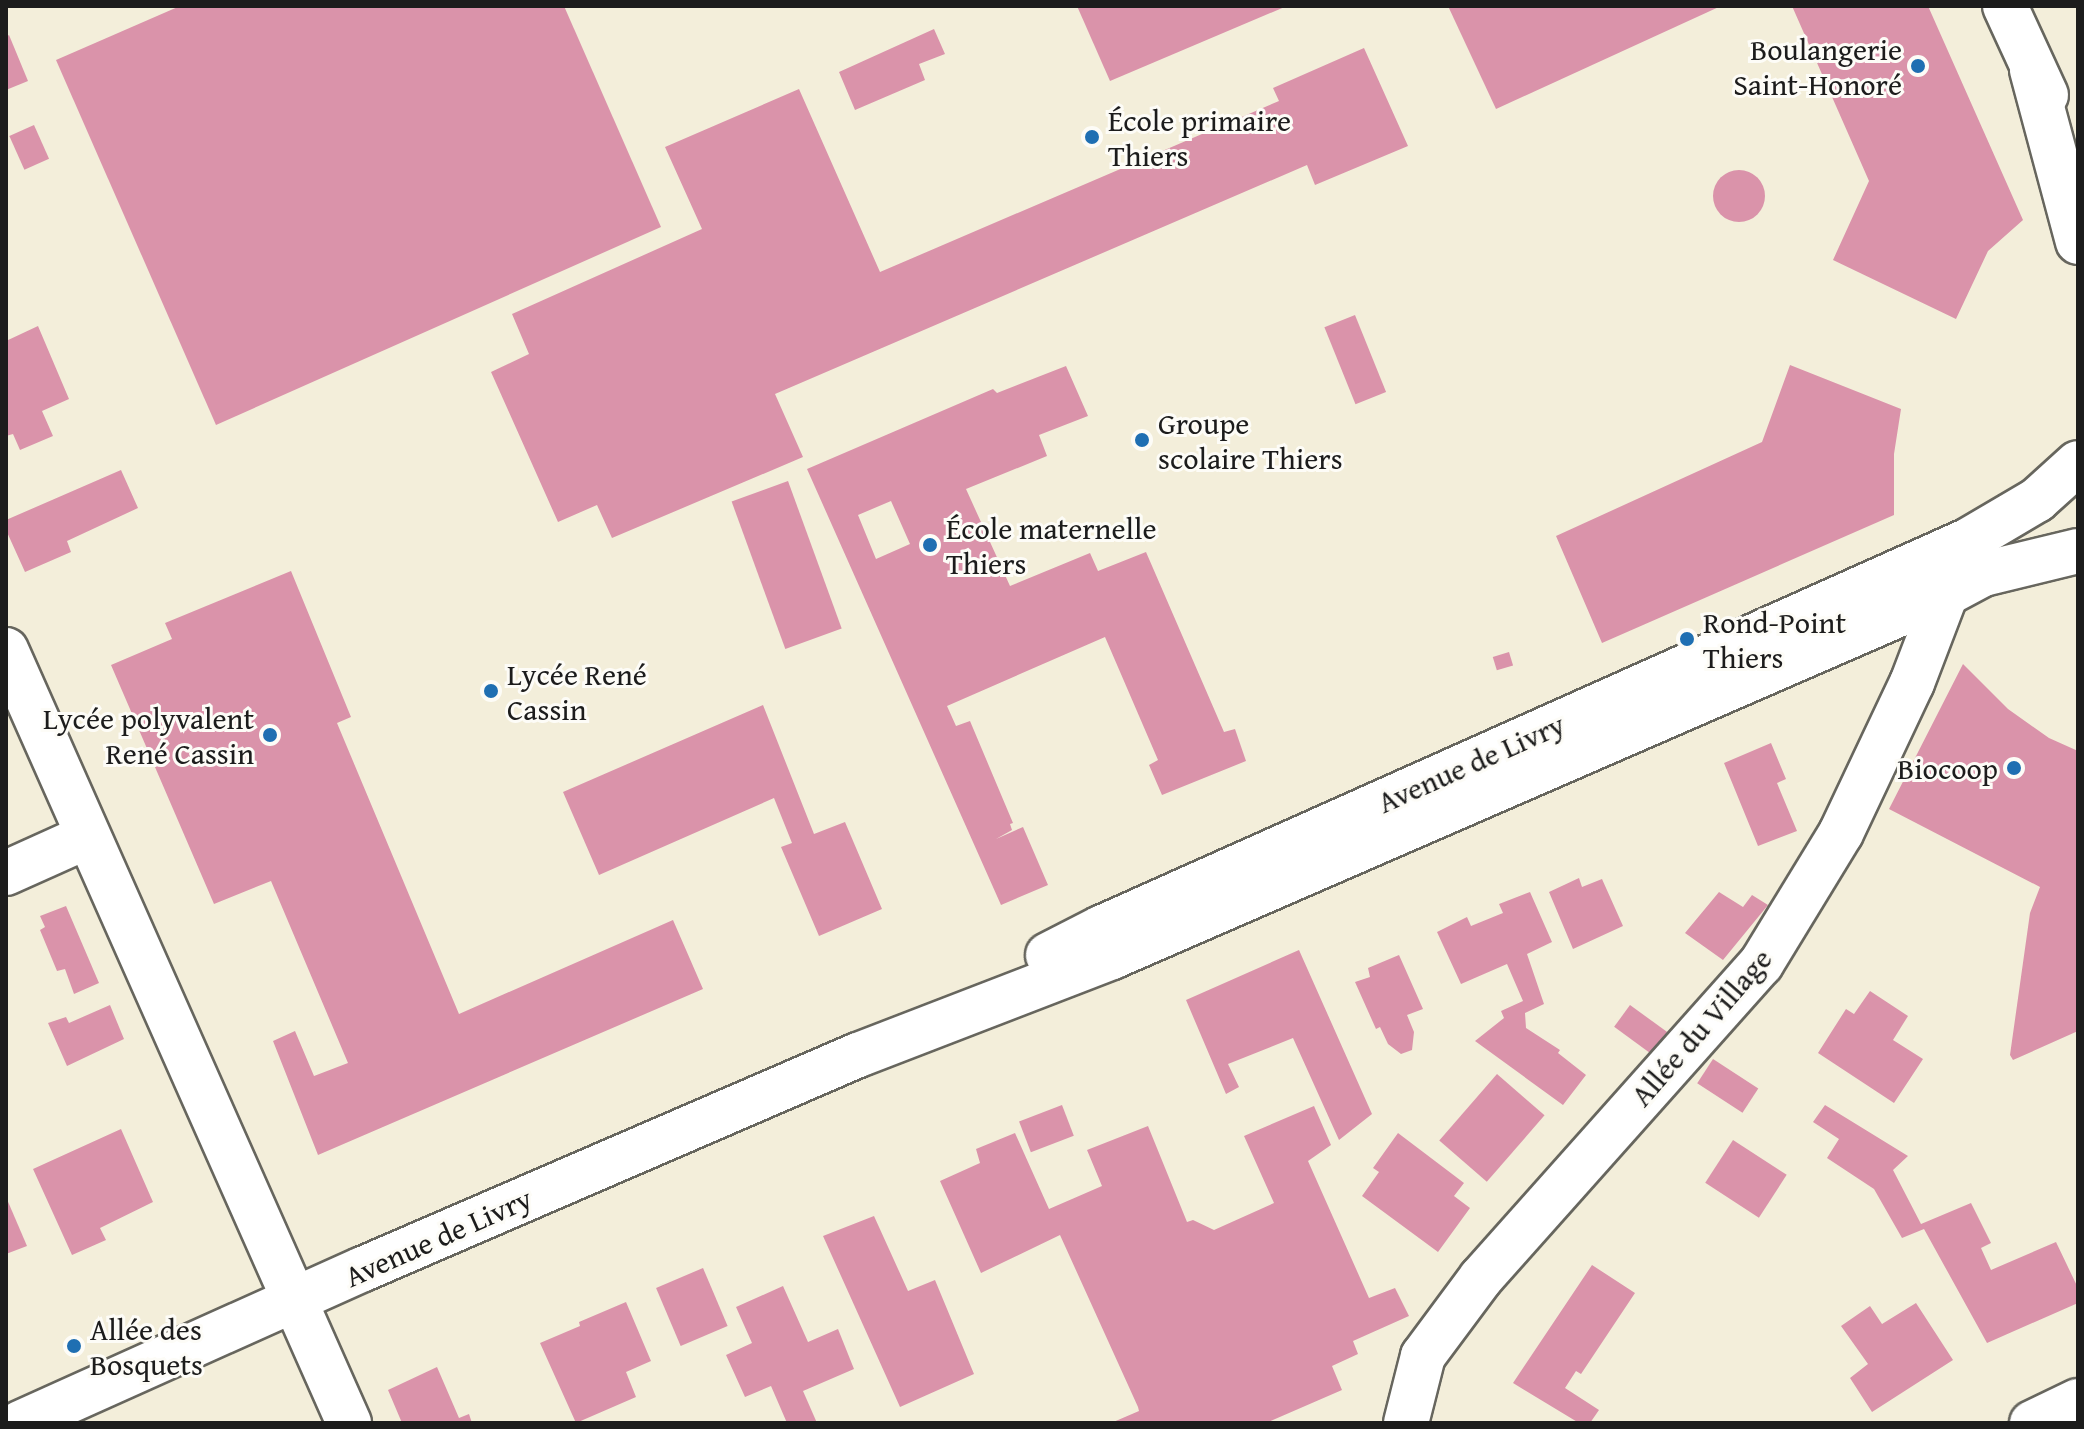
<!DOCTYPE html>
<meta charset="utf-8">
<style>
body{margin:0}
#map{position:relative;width:2084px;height:1429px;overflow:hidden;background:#f3eeda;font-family:"Gentium Book Plus",serif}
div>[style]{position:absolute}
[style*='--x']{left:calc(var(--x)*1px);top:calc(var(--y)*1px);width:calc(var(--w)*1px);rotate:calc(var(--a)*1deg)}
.building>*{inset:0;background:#da93aa;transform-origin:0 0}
.round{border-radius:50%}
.roads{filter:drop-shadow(2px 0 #67665e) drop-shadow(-2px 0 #67665e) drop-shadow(0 2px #67665e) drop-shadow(0 -2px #67665e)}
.minor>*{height:44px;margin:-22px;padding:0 22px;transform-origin:22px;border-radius:22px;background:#fff}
.major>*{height:44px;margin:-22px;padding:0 22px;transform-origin:22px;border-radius:22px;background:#fff}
.dots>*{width:22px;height:22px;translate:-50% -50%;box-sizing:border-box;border:4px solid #fdfcf7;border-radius:50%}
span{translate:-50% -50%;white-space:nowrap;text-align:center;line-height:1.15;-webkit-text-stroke:6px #fdfcf7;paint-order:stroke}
.poi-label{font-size:30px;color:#1c1c1c}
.right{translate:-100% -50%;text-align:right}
.left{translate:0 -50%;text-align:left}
.street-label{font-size:30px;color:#1c1c1c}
.frame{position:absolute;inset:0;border:8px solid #1c1c1c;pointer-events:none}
</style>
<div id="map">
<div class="building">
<div style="clip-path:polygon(180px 6px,564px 6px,661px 227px,216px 425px,56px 60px)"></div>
<div style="clip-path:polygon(1077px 6px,1287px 6px,1110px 81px)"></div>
<div style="clip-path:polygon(1448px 6px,1721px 6px,1496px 109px)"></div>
<div style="clip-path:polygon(1792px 6px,1928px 6px,2023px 220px,1988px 251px,1956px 319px,1833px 260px,1869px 181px)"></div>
<div style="clip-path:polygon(934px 29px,945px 54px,919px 64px,925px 80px,855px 110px,839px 72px)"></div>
<div style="clip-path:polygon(9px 35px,28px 81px,6px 90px,6px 37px)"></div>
<div style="clip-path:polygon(1364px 48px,1408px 146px,1315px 185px,1307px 165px,775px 394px,803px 457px,612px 538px,597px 505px,558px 522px,491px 372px,529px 354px,512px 314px,702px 229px,665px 147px,799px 89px,880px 272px,1279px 101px,1273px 88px)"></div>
<div style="left:34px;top:125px;width:37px;height:27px;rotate:66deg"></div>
<div class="round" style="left:1713px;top:170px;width:52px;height:52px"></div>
<div style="left:1355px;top:315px;width:83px;height:33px;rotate:68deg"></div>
<div style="clip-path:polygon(38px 326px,69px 399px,42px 411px,53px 436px,20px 450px,13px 434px,6px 436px,6px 341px)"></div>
<div style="clip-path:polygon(1790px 365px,1901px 409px,1894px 454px,1894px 515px,1602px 643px,1556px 536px,1762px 442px)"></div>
<div style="clip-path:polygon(evenodd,1066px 366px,1088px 416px,1039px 435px,1047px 456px,966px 489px,1010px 586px,1090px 553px,1098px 571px,1146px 552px,1224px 732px,1235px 729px,1246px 761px,1162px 795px,1149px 765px,1158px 760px,1105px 637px,947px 706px,956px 726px,970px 721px,1013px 823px,1010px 824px,1012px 830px,996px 839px,1023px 827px,1048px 885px,1001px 905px,807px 469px,993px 389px,997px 393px,1066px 366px,891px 501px,910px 544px,876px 559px,858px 515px,891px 501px)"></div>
<div style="clip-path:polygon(121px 470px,138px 508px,67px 541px,71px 552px,25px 572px,6px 530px,6px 520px)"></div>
<div style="left:788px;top:481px;width:157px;height:60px;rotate:70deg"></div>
<div style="clip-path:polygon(291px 571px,351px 717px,337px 723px,459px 1014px,673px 920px,703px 989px,318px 1155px,273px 1041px,295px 1031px,314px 1076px,348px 1063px,271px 881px,214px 904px,111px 665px,172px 639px,165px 623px)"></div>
<div style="left:1509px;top:652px;width:14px;height:17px;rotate:73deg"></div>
<div style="clip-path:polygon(1963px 664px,2008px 709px,2049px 738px,2078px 751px,2078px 1031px,2013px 1060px,2010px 1055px,2030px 913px,2040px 887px,1889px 809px)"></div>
<div style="clip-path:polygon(763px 705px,814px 834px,845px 822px,882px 909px,819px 936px,781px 847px,792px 843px,774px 798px,599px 875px,563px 792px)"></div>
<div style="clip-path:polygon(1771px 743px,1786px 779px,1777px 783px,1797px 831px,1758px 846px,1724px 763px)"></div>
<div style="clip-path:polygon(1579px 878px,1582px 887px,1602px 879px,1623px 926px,1573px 949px,1549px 892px)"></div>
<div style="clip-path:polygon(1530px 892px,1552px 942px,1527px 954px,1544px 1004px,1525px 1013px,1526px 1028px,1560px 1050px,1558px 1053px,1586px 1075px,1563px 1105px,1475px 1041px,1504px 1018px,1501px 1011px,1523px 1001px,1507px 964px,1461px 984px,1437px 932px,1467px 917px,1471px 926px,1503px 913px,1499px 904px)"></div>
<div style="clip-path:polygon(1719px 892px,1743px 907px,1752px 895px,1768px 905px,1723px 960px,1685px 933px)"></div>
<div style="clip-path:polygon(66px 906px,99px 983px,74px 994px,65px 969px,57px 971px,40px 930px,45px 927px,40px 916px)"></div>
<div style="clip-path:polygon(1299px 950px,1372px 1114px,1339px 1140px,1293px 1038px,1228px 1064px,1239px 1087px,1226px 1094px,1186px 1000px)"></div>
<div style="clip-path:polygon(1399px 955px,1423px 1009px,1407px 1015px,1414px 1032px,1412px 1050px,1401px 1054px,1388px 1044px,1380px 1027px,1376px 1029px,1355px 982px,1370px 977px,1368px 968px)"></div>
<div style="clip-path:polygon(1870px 991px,1908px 1016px,1893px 1040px,1923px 1059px,1894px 1103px,1818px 1053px,1846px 1009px,1854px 1014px)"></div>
<div style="clip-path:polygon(110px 1005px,124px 1039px,67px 1066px,48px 1023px,66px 1017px,69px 1023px)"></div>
<div style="left:1630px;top:1005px;width:46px;height:27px;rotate:36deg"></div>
<div style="left:1713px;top:1059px;width:54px;height:29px;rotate:33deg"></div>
<div style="left:1497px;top:1074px;width:63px;height:88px;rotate:41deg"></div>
<div style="left:1062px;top:1105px;width:33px;height:46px;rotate:69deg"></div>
<div style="clip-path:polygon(1825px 1105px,1908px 1156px,1893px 1170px,1921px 1224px,1971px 1203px,1991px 1243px,1981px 1248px,1991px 1270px,2056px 1242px,2078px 1288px,2078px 1303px,1987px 1343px,1924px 1229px,1902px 1238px,1874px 1189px,1827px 1158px,1839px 1139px,1813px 1122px)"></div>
<div style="clip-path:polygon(1314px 1106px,1331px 1145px,1308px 1161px,1369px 1298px,1395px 1288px,1409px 1316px,1353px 1341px,1358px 1354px,1332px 1366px,1342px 1390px,1266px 1423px,1111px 1423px,1139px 1411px,1138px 1407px,1060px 1235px,981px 1273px,940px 1181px,980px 1163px,976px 1149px,1015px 1133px,1049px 1209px,1102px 1186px,1087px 1150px,1148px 1126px,1187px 1222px,1193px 1220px,1214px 1230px,1274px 1203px,1244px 1136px)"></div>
<div style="clip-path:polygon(121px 1129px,153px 1202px,100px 1228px,106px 1240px,72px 1255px,33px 1169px)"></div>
<div style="clip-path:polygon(1398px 1133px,1464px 1183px,1454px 1196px,1470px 1208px,1438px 1252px,1362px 1196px,1379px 1172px,1373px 1168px)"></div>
<div style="left:1733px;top:1140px;width:64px;height:51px;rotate:33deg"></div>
<div style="clip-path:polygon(6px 1197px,27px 1246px,6px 1254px)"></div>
<div style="clip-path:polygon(874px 1216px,908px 1291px,935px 1280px,974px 1374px,900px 1407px,823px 1236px)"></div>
<div style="clip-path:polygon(1592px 1265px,1635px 1293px,1581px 1374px,1576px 1371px,1565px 1388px,1599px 1410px,1590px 1423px,1579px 1423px,1513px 1383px)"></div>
<div style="left:703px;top:1268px;width:63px;height:51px;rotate:67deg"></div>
<div style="clip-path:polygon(783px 1286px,808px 1342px,838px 1329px,854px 1369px,803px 1391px,817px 1423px,787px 1423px,771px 1386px,745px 1397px,726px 1355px,752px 1343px,736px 1307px)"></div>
<div style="clip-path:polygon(626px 1302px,651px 1361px,626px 1372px,636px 1397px,576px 1423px,540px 1343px,580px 1326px,579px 1322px)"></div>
<div style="clip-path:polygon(1916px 1303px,1953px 1360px,1872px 1412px,1850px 1378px,1868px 1364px,1841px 1326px,1870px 1306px,1882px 1324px)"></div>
<div style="clip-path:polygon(437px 1367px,459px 1418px,469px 1414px,472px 1423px,402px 1423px,388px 1390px)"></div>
</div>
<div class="roads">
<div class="minor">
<div style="--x:6;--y:650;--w:846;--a:66.07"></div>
<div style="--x:6;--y:873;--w:88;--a:-24.2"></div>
<div style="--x:1406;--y:1423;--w:69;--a:-75.8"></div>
<div style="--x:1423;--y:1356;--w:97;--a:-53.4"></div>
<div style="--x:1481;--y:1278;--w:421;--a:-48.3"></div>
<div style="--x:1761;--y:964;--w:153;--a:-58.6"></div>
<div style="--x:1841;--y:833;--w:166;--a:-64.7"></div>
<div style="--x:1912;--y:683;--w:95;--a:-69.1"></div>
<div style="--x:2032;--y:1423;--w:51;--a:-25.6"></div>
</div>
<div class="major">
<div style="--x:2005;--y:6;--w:98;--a:65.3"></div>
<div style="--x:2032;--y:70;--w:178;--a:75"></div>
<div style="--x:1048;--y:955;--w:59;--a:-27"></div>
<div style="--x:1101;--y:928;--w:951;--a:-24.08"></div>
<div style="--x:1969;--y:540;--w:79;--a:-30.5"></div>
<div style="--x:2037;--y:500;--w:55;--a:-42.1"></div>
<div style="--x:20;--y:1423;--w:376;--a:-24.2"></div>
<div style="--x:363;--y:1269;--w:539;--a:-23.38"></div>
<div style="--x:858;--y:1055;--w:272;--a:-21.1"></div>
<div style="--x:1112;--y:957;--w:910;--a:-23.52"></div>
<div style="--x:1946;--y:594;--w:42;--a:-28.4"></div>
<div style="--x:1983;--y:574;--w:98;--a:-13.6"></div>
</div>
</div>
<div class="dots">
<div style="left:1918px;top:66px;background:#1f6fb2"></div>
<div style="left:1092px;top:137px;background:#1f6fb2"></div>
<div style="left:1142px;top:440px;background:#1f6fb2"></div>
<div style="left:930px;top:545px;background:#1f6fb2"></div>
<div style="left:1687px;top:639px;background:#1f6fb2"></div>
<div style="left:491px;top:691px;background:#1f6fb2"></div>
<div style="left:270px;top:735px;background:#1f6fb2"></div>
<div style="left:2014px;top:768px;background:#1f6fb2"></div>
<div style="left:74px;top:1346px;background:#1f6fb2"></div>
</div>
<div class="poi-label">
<span class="right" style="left:1902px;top:66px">Boulangerie<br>Saint-Honoré</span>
<span class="left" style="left:1108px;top:137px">École primaire<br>Thiers</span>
<span class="left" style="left:1158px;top:440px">Groupe<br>scolaire Thiers</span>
<span class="left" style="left:946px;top:545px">École maternelle<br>Thiers</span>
<span class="left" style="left:1703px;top:639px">Rond-Point<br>Thiers</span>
<span class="left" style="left:507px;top:691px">Lycée René<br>Cassin</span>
<span class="right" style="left:254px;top:735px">Lycée polyvalent<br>René Cassin</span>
<span class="right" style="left:1998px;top:768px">Biocoop</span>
<span class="left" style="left:90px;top:1346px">Allée des<br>Bosquets</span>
</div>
<div class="street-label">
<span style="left:1471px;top:763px;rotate:-24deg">Avenue de Livry</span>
<span style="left:1701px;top:1027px;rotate:-49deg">Allée du Village</span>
<span style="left:438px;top:1237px;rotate:-24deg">Avenue de Livry</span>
</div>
<div class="frame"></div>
</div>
